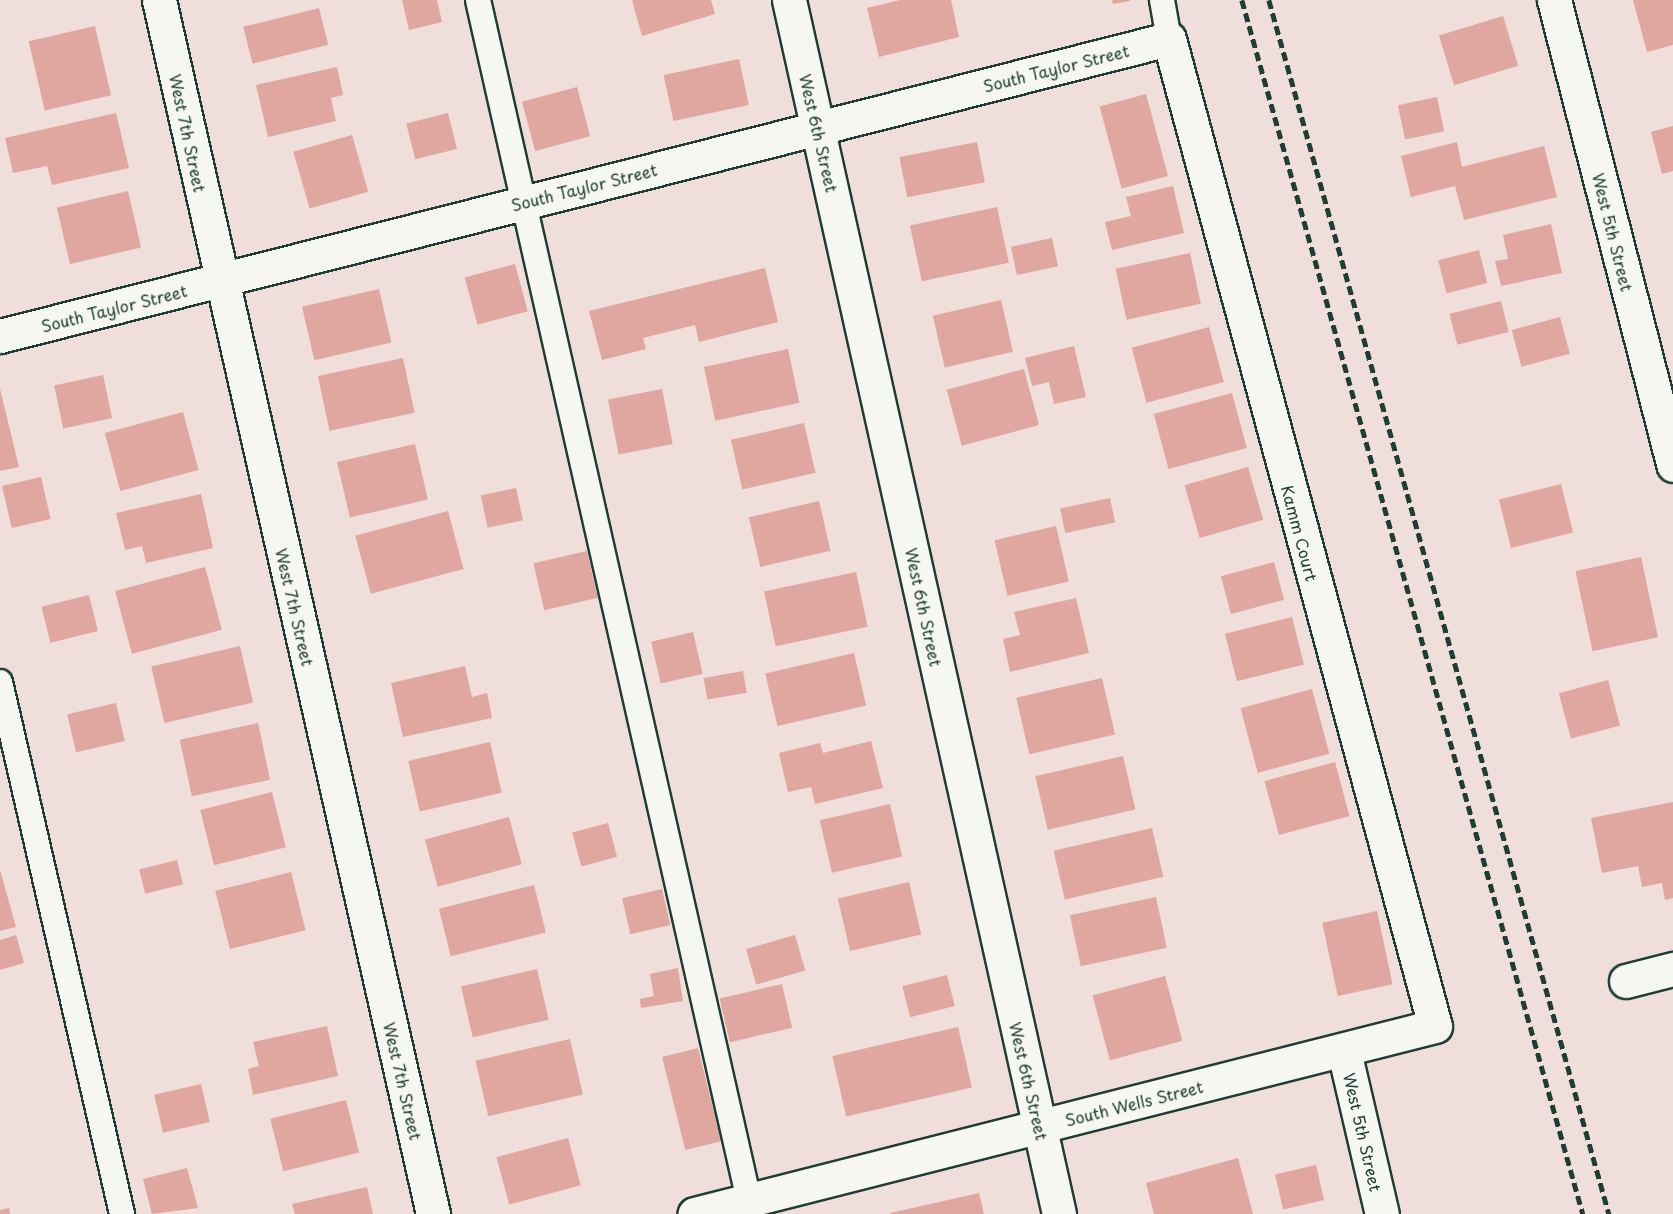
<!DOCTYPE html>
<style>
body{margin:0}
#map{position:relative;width:1673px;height:1214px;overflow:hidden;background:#efded9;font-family:"Playpen Sans",sans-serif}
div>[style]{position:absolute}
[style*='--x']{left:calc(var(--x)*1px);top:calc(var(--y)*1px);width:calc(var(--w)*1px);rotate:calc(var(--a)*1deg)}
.building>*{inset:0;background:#e0a6a0;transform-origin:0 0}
.roads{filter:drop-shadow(2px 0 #1f3d34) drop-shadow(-2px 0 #1f3d34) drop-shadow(0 2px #1f3d34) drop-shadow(0 -2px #1f3d34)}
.service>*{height:24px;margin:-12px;padding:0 12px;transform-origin:12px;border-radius:12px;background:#f6f6f2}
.minor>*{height:33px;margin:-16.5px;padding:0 16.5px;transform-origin:16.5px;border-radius:16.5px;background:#f6f6f2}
.rail>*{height:4.5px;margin-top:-2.25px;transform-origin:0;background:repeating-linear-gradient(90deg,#1f3d34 0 9px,transparent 0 13.5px)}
span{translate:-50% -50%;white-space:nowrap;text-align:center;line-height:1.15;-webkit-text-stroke:4.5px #f6f6f2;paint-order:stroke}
.street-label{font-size:16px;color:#1f3d34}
</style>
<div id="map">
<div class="building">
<div style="clip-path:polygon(402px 0,437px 0,442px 22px,409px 30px)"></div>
<div style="clip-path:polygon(632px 0,711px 0,715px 14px,642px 36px)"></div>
<div style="clip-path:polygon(900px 0,951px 0,959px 37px,879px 57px,867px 8px)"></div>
<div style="clip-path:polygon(1112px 0,1129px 0,1130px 1px,1113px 4px)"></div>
<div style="clip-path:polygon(1633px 0,1673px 0,1673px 45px,1647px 52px)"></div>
<div style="left:319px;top:8px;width:38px;height:78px;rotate:76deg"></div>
<div style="left:1503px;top:16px;width:52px;height:67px;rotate:73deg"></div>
<div style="left:95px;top:26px;width:71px;height:68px;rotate:77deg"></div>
<div style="left:739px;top:59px;width:47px;height:77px;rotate:78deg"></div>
<div style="clip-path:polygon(337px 67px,343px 95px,331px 98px,336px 121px,268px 137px,256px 85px)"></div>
<div style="left:577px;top:87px;width:51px;height:57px;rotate:75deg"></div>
<div style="left:1146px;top:94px;width:85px;height:48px;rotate:75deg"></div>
<div style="left:1437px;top:97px;width:35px;height:40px;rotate:78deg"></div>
<div style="clip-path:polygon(116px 113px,129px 168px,52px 185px,47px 166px,13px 173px,5px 138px)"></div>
<div style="left:448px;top:113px;width:37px;height:43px;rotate:76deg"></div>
<div style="clip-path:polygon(1673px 126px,1673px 171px,1662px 174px,1651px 132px)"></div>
<div style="left:352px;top:135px;width:59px;height:61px;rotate:74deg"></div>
<div style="left:977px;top:142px;width:41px;height:79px;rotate:79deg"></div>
<div style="clip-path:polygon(1457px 142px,1462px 167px,1544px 146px,1557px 197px,1464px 220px,1455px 186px,1411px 197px,1401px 156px)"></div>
<div style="clip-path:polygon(1173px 186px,1184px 233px,1112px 250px,1105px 222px,1131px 216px,1126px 197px)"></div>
<div style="left:128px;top:191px;width:58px;height:73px;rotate:77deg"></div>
<div style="left:997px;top:207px;width:57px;height:89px;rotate:78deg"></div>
<div style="clip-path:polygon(1551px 224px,1562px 273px,1501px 286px,1495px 261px,1508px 259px,1503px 235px)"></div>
<div style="left:1052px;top:238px;width:29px;height:42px;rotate:78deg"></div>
<div style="left:1479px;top:250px;width:34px;height:42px;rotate:76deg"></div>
<div style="left:1190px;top:253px;width:52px;height:76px;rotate:78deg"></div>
<div style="left:515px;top:264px;width:49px;height:52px;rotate:75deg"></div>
<div style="clip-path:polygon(765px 268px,778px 322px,699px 342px,695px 325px,643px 338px,646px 349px,602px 360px,589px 311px)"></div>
<div style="left:379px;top:289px;width:55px;height:79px;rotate:77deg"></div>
<div style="left:1001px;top:300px;width:53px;height:70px;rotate:77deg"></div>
<div style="left:1501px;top:301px;width:32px;height:53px;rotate:76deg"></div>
<div style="left:1560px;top:317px;width:38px;height:50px;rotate:75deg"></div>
<div style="left:1209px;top:327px;width:57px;height:80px;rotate:75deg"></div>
<div style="clip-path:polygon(1074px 346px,1086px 397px,1054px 404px,1049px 382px,1032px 386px,1025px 358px)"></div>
<div style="left:788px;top:349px;width:55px;height:86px;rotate:78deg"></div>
<div style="left:403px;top:358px;width:56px;height:87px;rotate:78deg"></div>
<div style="left:1024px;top:369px;width:58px;height:80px;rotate:75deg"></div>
<div style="left:103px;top:375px;width:44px;height:50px;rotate:78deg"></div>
<div style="clip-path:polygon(0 389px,19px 467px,0 471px)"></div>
<div style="left:662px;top:389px;width:56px;height:55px;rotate:79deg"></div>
<div style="left:1232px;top:393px;width:57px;height:81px;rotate:75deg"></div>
<div style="left:183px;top:412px;width:60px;height:81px;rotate:75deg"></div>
<div style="left:804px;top:423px;width:51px;height:75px;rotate:77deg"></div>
<div style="left:415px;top:444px;width:57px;height:80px;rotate:77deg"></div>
<div style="left:1248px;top:467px;width:55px;height:66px;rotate:74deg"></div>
<div style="left:41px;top:477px;width:43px;height:40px;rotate:77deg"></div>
<div style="left:1561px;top:484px;width:50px;height:64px;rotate:76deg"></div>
<div style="left:516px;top:488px;width:33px;height:36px;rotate:78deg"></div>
<div style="clip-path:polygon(201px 494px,213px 548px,146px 563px,142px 546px,125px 550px,116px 513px)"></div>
<div style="left:1110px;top:498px;width:25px;height:51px;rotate:78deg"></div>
<div style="left:819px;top:501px;width:51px;height:72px;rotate:77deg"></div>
<div style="left:448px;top:511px;width:60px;height:96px;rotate:75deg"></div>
<div style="left:1056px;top:526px;width:57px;height:63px;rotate:77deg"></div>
<div style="left:587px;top:551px;width:48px;height:55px;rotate:77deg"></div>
<div style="left:1641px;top:557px;width:82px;height:67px;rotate:78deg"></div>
<div style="left:1274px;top:562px;width:39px;height:55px;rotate:75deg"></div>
<div style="left:205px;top:567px;width:65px;height:93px;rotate:75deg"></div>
<div style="left:856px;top:572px;width:56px;height:94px;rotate:78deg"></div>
<div style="left:89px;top:595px;width:37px;height:49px;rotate:76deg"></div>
<div style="clip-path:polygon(1076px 598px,1089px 653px,1010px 672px,1003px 639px,1020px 635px,1014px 612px)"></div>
<div style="left:1292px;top:617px;width:49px;height:69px;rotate:76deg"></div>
<div style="left:693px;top:632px;width:43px;height:43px;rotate:77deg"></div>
<div style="left:240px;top:646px;width:58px;height:91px;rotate:77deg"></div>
<div style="left:854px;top:653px;width:54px;height:91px;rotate:77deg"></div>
<div style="clip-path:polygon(465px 666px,472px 697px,487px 693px,492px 718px,403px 737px,391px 683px)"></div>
<div style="left:743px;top:671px;width:22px;height:40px;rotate:80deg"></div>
<div style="left:1102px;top:678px;width:58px;height:88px;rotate:77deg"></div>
<div style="left:1608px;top:680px;width:47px;height:51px;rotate:75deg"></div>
<div style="left:1312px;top:689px;width:67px;height:74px;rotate:75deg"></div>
<div style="left:116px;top:703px;width:39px;height:50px;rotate:77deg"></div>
<div style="left:258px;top:723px;width:58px;height:80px;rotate:78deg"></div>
<div style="clip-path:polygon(871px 741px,883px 788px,815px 804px,811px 787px,788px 792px,779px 753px,820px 743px,823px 753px)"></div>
<div style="left:490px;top:742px;width:52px;height:84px;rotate:77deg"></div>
<div style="left:1123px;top:756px;width:55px;height:90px;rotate:77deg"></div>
<div style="left:1335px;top:762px;width:56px;height:73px;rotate:75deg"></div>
<div style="left:272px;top:792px;width:57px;height:74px;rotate:76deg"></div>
<div style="clip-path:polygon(1673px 802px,1673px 898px,1665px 900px,1662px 883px,1642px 887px,1638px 866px,1602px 873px,1591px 818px)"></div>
<div style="left:890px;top:804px;width:54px;height:72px;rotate:77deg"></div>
<div style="left:509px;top:817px;width:49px;height:87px;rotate:75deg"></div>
<div style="left:608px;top:823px;width:35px;height:37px;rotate:75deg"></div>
<div style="left:1152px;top:828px;width:50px;height:101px;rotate:77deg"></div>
<div style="left:177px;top:860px;width:25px;height:39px;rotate:76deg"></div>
<div style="clip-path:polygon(0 870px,16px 927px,0 931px)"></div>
<div style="left:291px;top:872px;width:60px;height:78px;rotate:76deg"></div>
<div style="left:909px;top:882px;width:54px;height:73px;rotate:77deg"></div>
<div style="left:534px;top:885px;width:49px;height:98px;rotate:76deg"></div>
<div style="left:662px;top:889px;width:37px;height:41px;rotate:77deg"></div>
<div style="left:1156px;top:897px;width:52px;height:88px;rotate:78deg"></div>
<div style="left:1377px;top:911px;width:75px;height:56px;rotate:78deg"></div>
<div style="clip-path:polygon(16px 935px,24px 963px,0 970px,0 940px)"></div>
<div style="left:795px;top:935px;width:37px;height:51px;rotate:74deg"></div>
<div style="clip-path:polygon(678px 968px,683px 1001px,641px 1008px,640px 999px,654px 996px,650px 974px)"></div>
<div style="left:537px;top:969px;width:52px;height:78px;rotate:77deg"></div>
<div style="left:947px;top:975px;width:32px;height:46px;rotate:76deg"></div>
<div style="left:1165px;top:976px;width:67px;height:75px;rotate:75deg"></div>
<div style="left:782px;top:984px;width:45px;height:64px;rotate:77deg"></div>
<div style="clip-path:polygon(327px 1026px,338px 1076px,253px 1095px,248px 1069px,259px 1066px,253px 1042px)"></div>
<div style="left:958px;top:1027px;width:62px;height:129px;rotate:77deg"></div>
<div style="left:570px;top:1039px;width:57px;height:97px;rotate:77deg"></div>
<div style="left:698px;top:1048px;width:96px;height:37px;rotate:76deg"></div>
<div style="left:201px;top:1084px;width:39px;height:48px;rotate:77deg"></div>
<div style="left:346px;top:1100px;width:54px;height:78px;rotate:76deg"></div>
<div style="left:568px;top:1138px;width:49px;height:74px;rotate:75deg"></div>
<div style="clip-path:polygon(1238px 1158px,1253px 1214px,1154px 1214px,1146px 1183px)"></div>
<div style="left:1316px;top:1165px;width:36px;height:42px;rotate:77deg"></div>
<div style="clip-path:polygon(187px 1168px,198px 1208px,152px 1214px,143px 1179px)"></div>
<div style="clip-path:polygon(367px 1187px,373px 1214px,295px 1214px,292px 1204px)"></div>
<div style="clip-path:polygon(979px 1193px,984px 1214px,890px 1214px,890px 1213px)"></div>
<div style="clip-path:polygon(9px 1208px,10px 1214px,0 1214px,0 1210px)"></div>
</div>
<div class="roads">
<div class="service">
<div style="--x:478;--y:0;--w:1245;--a:77.28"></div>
<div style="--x:1162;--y:0;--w:40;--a:80"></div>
<div style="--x:0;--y:682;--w:546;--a:77.08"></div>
</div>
<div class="minor">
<div style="--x:159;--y:0;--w:1245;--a:77.28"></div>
<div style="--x:789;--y:0;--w:1244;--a:77.46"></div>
<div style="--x:1554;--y:0;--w:480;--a:75.6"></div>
<div style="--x:0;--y:336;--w:1206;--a:-14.26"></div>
<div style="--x:1169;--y:39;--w:1022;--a:74.92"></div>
<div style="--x:1435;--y:1026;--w:764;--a:165.76"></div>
<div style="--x:1626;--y:981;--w:49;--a:-14.3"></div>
<div style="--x:1344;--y:1051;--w:167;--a:76.9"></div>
</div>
</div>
<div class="rail">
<div style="--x:1242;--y:0;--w:1261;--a:74.31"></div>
<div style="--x:1269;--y:0;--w:1261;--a:74.35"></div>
</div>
<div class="street-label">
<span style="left:1056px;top:68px;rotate:-14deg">South Taylor Street</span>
<span style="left:188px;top:133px;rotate:78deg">West 7th Street</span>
<span style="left:819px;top:133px;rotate:77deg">West 6th Street</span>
<span style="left:584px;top:187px;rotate:-14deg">South Taylor Street</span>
<span style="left:1613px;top:232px;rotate:76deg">West 5th Street</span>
<span style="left:114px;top:308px;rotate:-14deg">South Taylor Street</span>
<span style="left:1300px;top:533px;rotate:75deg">Kamm Court</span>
<span style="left:295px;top:607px;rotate:77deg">West 7th Street</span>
<span style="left:924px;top:607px;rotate:78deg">West 6th Street</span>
<span style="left:403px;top:1081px;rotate:77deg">West 7th Street</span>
<span style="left:1029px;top:1081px;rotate:77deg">West 6th Street</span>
<span style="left:1134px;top:1103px;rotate:-14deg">South Wells Street</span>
<span style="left:1363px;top:1132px;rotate:77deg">West 5th Street</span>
</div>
</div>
